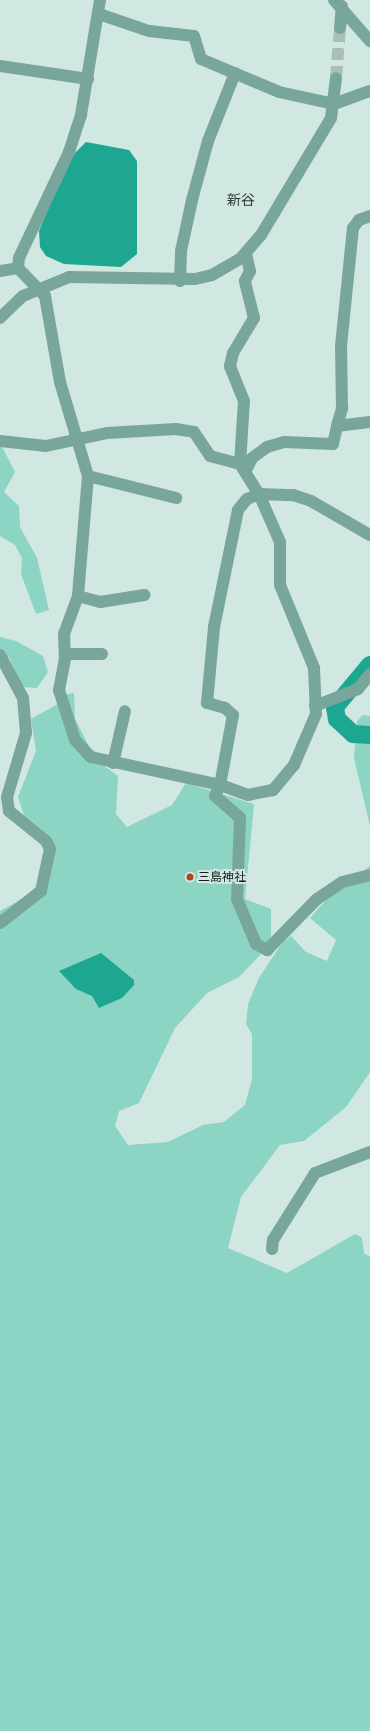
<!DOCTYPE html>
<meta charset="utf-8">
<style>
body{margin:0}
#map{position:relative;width:370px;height:1731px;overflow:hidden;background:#d1e7e1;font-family:Quicksand,"Noto Sans JP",sans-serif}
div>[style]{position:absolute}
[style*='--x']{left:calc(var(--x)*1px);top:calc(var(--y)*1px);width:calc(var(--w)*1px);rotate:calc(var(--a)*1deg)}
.green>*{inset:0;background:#8cd4c3}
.water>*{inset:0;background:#1da790}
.river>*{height:18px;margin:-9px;padding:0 9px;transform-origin:9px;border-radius:9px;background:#1da790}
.minor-tunnel>*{height:12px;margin-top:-6px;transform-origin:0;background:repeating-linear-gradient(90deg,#abbfb9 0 12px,transparent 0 18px)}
.minor>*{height:12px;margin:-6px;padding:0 6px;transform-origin:6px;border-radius:6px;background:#79a69b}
.dots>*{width:11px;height:11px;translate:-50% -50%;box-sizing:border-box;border:2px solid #d1e7e1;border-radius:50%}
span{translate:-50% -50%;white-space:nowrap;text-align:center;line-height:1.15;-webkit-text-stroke:4px #d1e7e1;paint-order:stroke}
.poi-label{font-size:12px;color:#151d1b}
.left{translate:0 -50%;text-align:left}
.quarter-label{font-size:14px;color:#2b3d38}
</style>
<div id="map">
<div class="green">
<div style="clip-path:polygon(0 443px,15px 472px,4px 492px,19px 506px,20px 527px,37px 558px,49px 610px,36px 614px,21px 574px,22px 558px,15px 545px,0 536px)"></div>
<div style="clip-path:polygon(0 637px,16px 641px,43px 656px,48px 672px,37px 688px,22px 687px,9px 657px,0 653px)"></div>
<div style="clip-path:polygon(74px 693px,75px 719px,96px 760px,118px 776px,116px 814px,127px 827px,172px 805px,186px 783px,254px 804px,245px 899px,271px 909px,271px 937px,260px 955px,239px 977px,207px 993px,175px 1028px,139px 1103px,119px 1111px,115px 1126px,128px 1145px,168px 1142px,203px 1125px,224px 1122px,245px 1105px,252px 1079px,252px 1034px,246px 1024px,248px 1004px,259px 978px,282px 943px,291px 936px,306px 952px,327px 961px,336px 940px,310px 918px,332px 893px,370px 866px,370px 1072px,346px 1107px,304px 1141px,280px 1145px,241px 1197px,228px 1248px,287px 1273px,355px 1234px,362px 1238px,364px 1253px,370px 1257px,370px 1731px,0 1731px,0 911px,49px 884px,52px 838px,24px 815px,18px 797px,36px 751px,31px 719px,56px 705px,64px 695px)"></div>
<div style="clip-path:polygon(363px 715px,370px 716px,370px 826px,354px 758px,357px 721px)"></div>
</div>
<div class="water">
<div style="clip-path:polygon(86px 142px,129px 150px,137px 161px,137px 254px,121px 267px,64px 264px,46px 256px,40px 247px,39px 231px,68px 160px)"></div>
<div style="clip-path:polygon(101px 953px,134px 980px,134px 985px,122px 998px,99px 1008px,92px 996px,76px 989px,59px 971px)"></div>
</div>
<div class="river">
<div style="--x:370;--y:665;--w:55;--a:129.8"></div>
<div style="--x:335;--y:707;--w:12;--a:81"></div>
<div style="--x:337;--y:719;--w:22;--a:43"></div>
<div style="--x:353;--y:734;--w:17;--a:3"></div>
</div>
<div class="minor-tunnel">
<div style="--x:336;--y:78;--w:50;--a:-85.4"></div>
</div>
<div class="minor">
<div style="--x:100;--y:0;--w:117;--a:99.4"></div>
<div style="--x:81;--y:115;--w:39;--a:108"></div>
<div style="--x:69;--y:152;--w:117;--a:115.3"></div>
<div style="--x:19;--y:258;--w:10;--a:96"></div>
<div style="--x:18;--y:268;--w:39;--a:46"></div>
<div style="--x:45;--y:296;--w:87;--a:80.1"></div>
<div style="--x:60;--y:382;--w:98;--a:73.4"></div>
<div style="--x:88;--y:476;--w:120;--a:94.8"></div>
<div style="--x:78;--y:596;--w:40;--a:110.2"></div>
<div style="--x:64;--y:634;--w:25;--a:88"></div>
<div style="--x:65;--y:659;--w:32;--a:101"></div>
<div style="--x:59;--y:690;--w:52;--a:72.3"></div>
<div style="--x:75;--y:740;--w:23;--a:47"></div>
<div style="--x:91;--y:757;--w:132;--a:12.2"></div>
<div style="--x:220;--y:785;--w:71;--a:-79.5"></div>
<div style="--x:233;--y:715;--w:11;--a:-139"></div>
<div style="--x:225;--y:708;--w:19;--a:-164"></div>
<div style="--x:207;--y:703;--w:76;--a:-84.7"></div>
<div style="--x:214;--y:627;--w:119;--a:-78.4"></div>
<div style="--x:238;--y:510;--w:14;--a:-51"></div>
<div style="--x:247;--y:499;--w:13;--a:-23"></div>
<div style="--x:259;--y:494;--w:52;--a:66.4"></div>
<div style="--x:280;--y:542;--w:43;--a:90"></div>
<div style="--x:280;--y:585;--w:90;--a:67.7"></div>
<div style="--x:314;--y:668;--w:46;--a:87.5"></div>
<div style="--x:316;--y:714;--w:56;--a:113.3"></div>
<div style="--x:294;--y:765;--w:33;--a:130"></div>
<div style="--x:273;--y:790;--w:25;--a:169"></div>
<div style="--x:248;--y:795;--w:30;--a:-160"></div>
<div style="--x:220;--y:785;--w:12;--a:114"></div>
<div style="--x:215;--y:796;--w:33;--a:41"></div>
<div style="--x:240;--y:818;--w:81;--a:92.1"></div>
<div style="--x:237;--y:899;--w:49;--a:67.1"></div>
<div style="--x:256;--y:944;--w:13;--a:29"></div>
<div style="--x:267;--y:950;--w:71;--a:-45.6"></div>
<div style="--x:317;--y:899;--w:30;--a:-34"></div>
<div style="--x:342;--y:882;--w:29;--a:-14"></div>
<div style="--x:334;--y:0;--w:55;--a:48.7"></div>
<div style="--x:99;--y:14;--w:53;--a:18.8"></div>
<div style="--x:149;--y:31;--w:45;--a:6.3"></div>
<div style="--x:194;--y:36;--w:24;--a:73"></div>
<div style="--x:201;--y:59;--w:85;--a:22.9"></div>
<div style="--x:279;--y:92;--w:56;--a:12.3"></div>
<div style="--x:334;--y:104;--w:38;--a:-20"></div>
<div style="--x:340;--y:28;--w:22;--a:-85"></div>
<div style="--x:0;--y:66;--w:89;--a:8.4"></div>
<div style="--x:0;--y:271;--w:18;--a:-9"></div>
<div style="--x:180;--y:281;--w:30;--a:-88"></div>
<div style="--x:181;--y:251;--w:52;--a:-77.8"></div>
<div style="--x:192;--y:200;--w:61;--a:-74.8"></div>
<div style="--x:208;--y:141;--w:73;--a:-68.3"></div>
<div style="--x:0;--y:318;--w:32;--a:-44"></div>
<div style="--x:23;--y:296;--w:50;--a:-22.4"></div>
<div style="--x:69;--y:277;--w:126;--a:0.9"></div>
<div style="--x:195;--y:279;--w:17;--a:-13"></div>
<div style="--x:212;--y:275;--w:34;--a:-30"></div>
<div style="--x:241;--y:258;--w:30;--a:-49"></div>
<div style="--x:261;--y:235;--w:136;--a:-59.1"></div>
<div style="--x:331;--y:118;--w:40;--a:-82.9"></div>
<div style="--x:337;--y:426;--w:19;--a:-74"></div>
<div style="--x:342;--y:408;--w:62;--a:-90.9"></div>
<div style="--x:341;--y:346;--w:119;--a:-84.2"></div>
<div style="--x:353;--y:228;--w:10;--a:-53"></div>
<div style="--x:359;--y:220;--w:12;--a:-20"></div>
<div style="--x:0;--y:441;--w:46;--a:6.2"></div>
<div style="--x:46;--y:446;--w:62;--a:-12"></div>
<div style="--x:107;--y:433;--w:69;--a:-3.3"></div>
<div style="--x:176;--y:429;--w:18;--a:9"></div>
<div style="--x:194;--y:432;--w:29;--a:56"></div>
<div style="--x:210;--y:456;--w:31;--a:15"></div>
<div style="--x:240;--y:464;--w:36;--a:58"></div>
<div style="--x:259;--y:494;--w:34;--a:2"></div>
<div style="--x:293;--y:495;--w:19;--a:18"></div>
<div style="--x:311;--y:501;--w:68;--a:30"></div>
<div style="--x:240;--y:464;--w:63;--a:-86.4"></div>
<div style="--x:244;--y:401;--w:38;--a:-112"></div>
<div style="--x:230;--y:366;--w:13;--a:-77"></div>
<div style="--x:233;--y:353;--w:41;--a:-59"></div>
<div style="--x:254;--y:318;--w:38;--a:-104"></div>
<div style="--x:245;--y:281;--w:11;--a:-63"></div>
<div style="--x:250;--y:271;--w:18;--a:-103"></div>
<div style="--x:246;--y:470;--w:13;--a:-63"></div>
<div style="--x:252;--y:458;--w:19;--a:-36"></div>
<div style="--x:267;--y:447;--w:18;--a:-16"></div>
<div style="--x:284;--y:442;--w:49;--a:2.3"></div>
<div style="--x:333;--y:444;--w:18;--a:-77"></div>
<div style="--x:337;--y:426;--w:33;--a:-7"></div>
<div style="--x:88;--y:476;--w:91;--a:14"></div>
<div style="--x:78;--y:596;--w:23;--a:15"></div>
<div style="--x:100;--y:602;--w:45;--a:-9"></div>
<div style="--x:66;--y:654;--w:36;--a:0"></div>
<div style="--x:0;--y:655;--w:49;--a:61.9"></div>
<div style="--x:23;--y:698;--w:35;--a:85"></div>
<div style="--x:26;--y:733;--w:67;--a:106.5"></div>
<div style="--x:7;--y:797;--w:14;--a:82"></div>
<div style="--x:9;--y:811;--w:48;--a:39"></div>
<div style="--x:46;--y:841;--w:9;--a:63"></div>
<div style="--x:50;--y:849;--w:43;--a:102.1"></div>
<div style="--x:41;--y:891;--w:52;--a:142"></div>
<div style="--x:315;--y:706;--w:46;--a:-21.6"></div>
<div style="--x:358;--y:689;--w:19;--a:-51"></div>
<div style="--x:113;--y:763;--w:53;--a:-77"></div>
<div style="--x:272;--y:1249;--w:9;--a:-84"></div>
<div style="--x:273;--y:1240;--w:79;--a:-57.9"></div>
<div style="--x:315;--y:1173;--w:59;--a:-20.9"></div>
</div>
<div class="dots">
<div style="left:190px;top:877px;background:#ad471f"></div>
</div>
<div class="poi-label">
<span class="left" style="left:198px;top:877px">三島神社</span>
</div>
<div class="quarter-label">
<span style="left:241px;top:200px">新谷</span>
</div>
</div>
